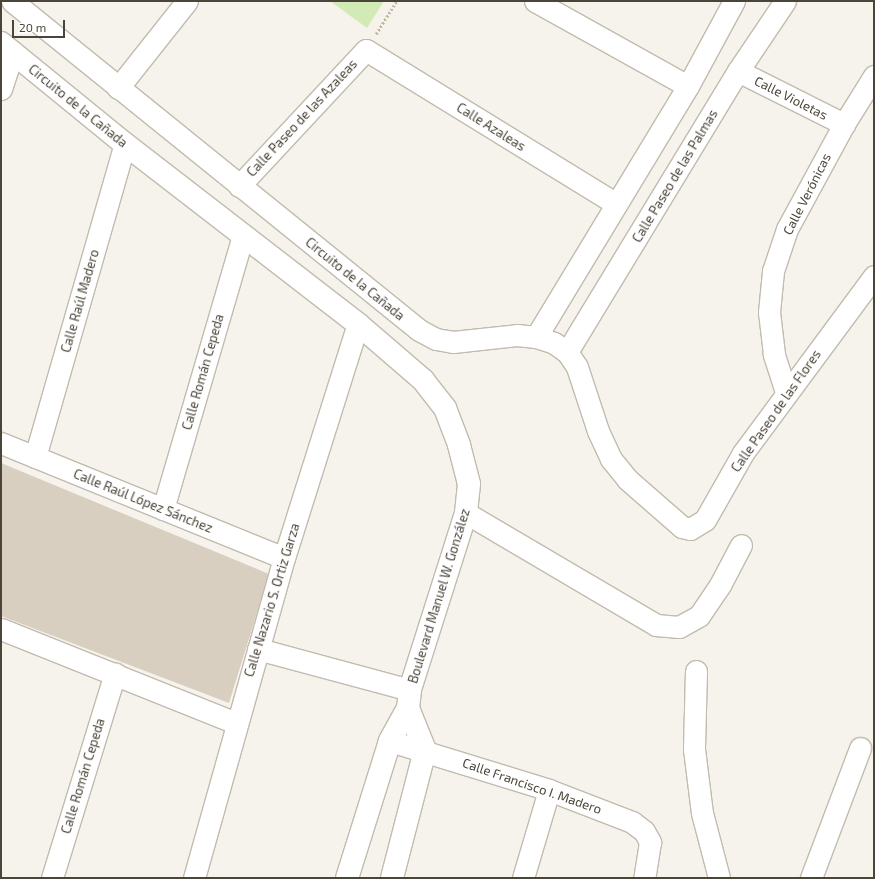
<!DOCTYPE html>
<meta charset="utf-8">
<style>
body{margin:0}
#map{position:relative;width:875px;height:879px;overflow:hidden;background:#f6f3ec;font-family:"Exo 2",sans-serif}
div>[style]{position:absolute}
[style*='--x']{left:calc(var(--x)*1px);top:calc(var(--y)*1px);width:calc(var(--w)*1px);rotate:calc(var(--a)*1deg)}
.green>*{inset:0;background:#d2eab5}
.building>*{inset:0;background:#d8cfc1}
.path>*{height:2.5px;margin-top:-1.25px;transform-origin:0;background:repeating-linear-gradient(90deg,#c4b79f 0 2px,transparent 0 4px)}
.roads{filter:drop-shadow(1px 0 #c2bbae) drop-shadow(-1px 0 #c2bbae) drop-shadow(0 1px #c2bbae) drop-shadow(0 -1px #c2bbae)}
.minor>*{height:21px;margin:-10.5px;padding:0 10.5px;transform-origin:10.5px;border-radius:10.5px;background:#fff}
.tertiary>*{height:22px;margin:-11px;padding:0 11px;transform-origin:11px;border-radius:11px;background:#fff}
span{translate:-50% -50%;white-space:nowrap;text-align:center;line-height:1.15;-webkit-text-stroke:3px #fff;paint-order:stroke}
.street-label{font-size:13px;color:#4b4439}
.frame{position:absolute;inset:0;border:2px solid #4b4439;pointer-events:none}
.scale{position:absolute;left:12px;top:20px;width:53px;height:18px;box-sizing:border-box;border:2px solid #4b4439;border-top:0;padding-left:5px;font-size:12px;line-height:14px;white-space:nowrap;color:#4b4439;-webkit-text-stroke:3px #fff;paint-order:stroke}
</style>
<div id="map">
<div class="green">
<div style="clip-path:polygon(330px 1px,384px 1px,367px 28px)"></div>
</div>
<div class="building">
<div style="clip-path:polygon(1px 463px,269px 574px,229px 703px,1px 616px)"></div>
</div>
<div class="path">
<div style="--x:376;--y:34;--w:39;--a:-58"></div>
</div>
<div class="roads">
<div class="minor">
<div style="--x:12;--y:1;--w:523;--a:38.95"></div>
<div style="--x:419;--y:330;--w:19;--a:28"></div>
<div style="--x:436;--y:339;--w:17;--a:10"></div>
<div style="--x:453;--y:342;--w:64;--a:-6.2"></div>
<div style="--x:517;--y:335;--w:19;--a:6"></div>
<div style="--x:536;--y:337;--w:19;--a:18"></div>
<div style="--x:554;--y:343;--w:16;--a:35"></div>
<div style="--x:567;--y:352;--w:18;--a:56"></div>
<div style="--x:577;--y:367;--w:67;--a:71.8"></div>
<div style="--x:598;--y:431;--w:31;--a:65"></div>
<div style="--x:611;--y:459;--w:26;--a:51"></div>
<div style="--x:627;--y:479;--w:73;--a:41.1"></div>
<div style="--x:682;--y:527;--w:8;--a:14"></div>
<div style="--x:690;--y:529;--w:17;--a:-31"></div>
<div style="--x:705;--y:520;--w:77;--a:-60.4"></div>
<div style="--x:743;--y:453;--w:220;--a:-53.5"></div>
<div style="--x:535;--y:1;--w:175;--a:29.1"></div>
<div style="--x:738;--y:71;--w:119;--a:26.6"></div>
<div style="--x:118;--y:88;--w:111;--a:-51.6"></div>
<div style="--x:1;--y:89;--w:39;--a:-72"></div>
<div style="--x:239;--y:186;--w:186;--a:-47"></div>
<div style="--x:366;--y:50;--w:294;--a:31.6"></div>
<div style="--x:536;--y:337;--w:293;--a:-58.8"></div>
<div style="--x:688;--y:86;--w:97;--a:-61.6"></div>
<div style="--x:567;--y:352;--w:329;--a:-58.7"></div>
<div style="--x:738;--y:71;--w:84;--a:-56.1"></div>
<div style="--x:786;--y:392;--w:40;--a:-108"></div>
<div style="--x:774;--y:354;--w:42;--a:-96.8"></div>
<div style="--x:769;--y:312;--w:41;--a:-84.4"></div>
<div style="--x:773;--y:271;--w:44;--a:-71.6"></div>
<div style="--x:787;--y:229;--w:119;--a:-61.5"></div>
<div style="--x:844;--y:124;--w:57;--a:-58"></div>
<div style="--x:1;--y:443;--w:305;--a:22.1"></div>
<div style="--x:35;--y:457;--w:326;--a:-74"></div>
<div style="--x:163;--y:509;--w:285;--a:-73.7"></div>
<div style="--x:466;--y:513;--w:221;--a:30.5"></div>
<div style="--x:656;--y:625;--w:23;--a:5"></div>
<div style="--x:679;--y:627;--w:23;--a:-29"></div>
<div style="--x:699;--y:616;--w:37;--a:-56"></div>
<div style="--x:720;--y:585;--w:45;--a:-62.3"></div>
<div style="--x:1;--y:629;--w:253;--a:21.8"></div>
<div style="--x:258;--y:649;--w:157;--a:15.1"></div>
<div style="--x:696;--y:671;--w:78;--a:91.5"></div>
<div style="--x:694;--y:749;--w:64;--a:82.9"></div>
<div style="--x:702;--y:813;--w:67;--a:75.3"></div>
<div style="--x:390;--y:741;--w:166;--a:17.1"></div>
<div style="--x:549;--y:790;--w:89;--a:21.1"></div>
<div style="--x:632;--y:822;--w:15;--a:37"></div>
<div style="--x:644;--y:831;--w:13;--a:61"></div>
<div style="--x:650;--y:842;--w:36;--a:99"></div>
<div style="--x:52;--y:878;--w:214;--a:-72.9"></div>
<div style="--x:194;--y:878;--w:332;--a:-74.3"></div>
<div style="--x:284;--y:558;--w:245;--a:-72.5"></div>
<div style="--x:523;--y:878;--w:92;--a:-73.5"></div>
<div style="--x:811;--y:878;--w:139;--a:-69.3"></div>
</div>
<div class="tertiary">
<div style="--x:1;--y:43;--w:160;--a:39.2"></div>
<div style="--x:125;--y:144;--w:294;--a:37.7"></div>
<div style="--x:358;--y:324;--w:86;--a:40.7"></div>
<div style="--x:423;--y:380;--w:36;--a:52"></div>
<div style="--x:445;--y:408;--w:40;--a:69"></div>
<div style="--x:459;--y:445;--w:40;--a:75.6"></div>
<div style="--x:469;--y:484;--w:29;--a:96"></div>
<div style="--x:466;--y:513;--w:186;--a:107.6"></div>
<div style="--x:410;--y:690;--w:18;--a:96"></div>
<div style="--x:408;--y:708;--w:38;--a:119"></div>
<div style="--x:390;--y:741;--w:144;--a:107.4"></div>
<div style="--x:392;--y:878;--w:132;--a:-75.5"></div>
<div style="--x:425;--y:750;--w:45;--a:-112"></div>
</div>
</div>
<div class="street-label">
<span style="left:791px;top:98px;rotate:27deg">Calle Violetas</span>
<span style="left:78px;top:106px;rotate:39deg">Circuito de la Cañada</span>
<span style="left:302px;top:118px;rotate:-47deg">Calle Paseo de las Azaleas</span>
<span style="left:491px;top:127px;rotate:32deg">Calle Azaleas</span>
<span style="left:675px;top:176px;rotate:-59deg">Calle Paseo de las Palmas</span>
<span style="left:807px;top:194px;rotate:-63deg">Calle Verónicas</span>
<span style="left:355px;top:279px;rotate:39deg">Circuito de la Cañada</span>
<span style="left:80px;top:301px;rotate:-74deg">Calle Raúl Madero</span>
<span style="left:203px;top:372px;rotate:-74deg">Calle Román Cepeda</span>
<span style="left:776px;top:411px;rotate:-55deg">Calle Paseo de las Flores</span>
<span style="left:143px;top:501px;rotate:22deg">Calle Raúl López Sánchez</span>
<span style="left:439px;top:596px;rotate:-73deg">Boulevard Manuel W. González</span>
<span style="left:272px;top:600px;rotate:-73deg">Calle Nazario S. Ortiz Garza</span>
<span style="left:83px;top:776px;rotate:-73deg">Calle Román Cepeda</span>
<span style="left:532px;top:786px;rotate:19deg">Calle Francisco I. Madero</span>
</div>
<div class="frame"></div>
<div class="scale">20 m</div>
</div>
